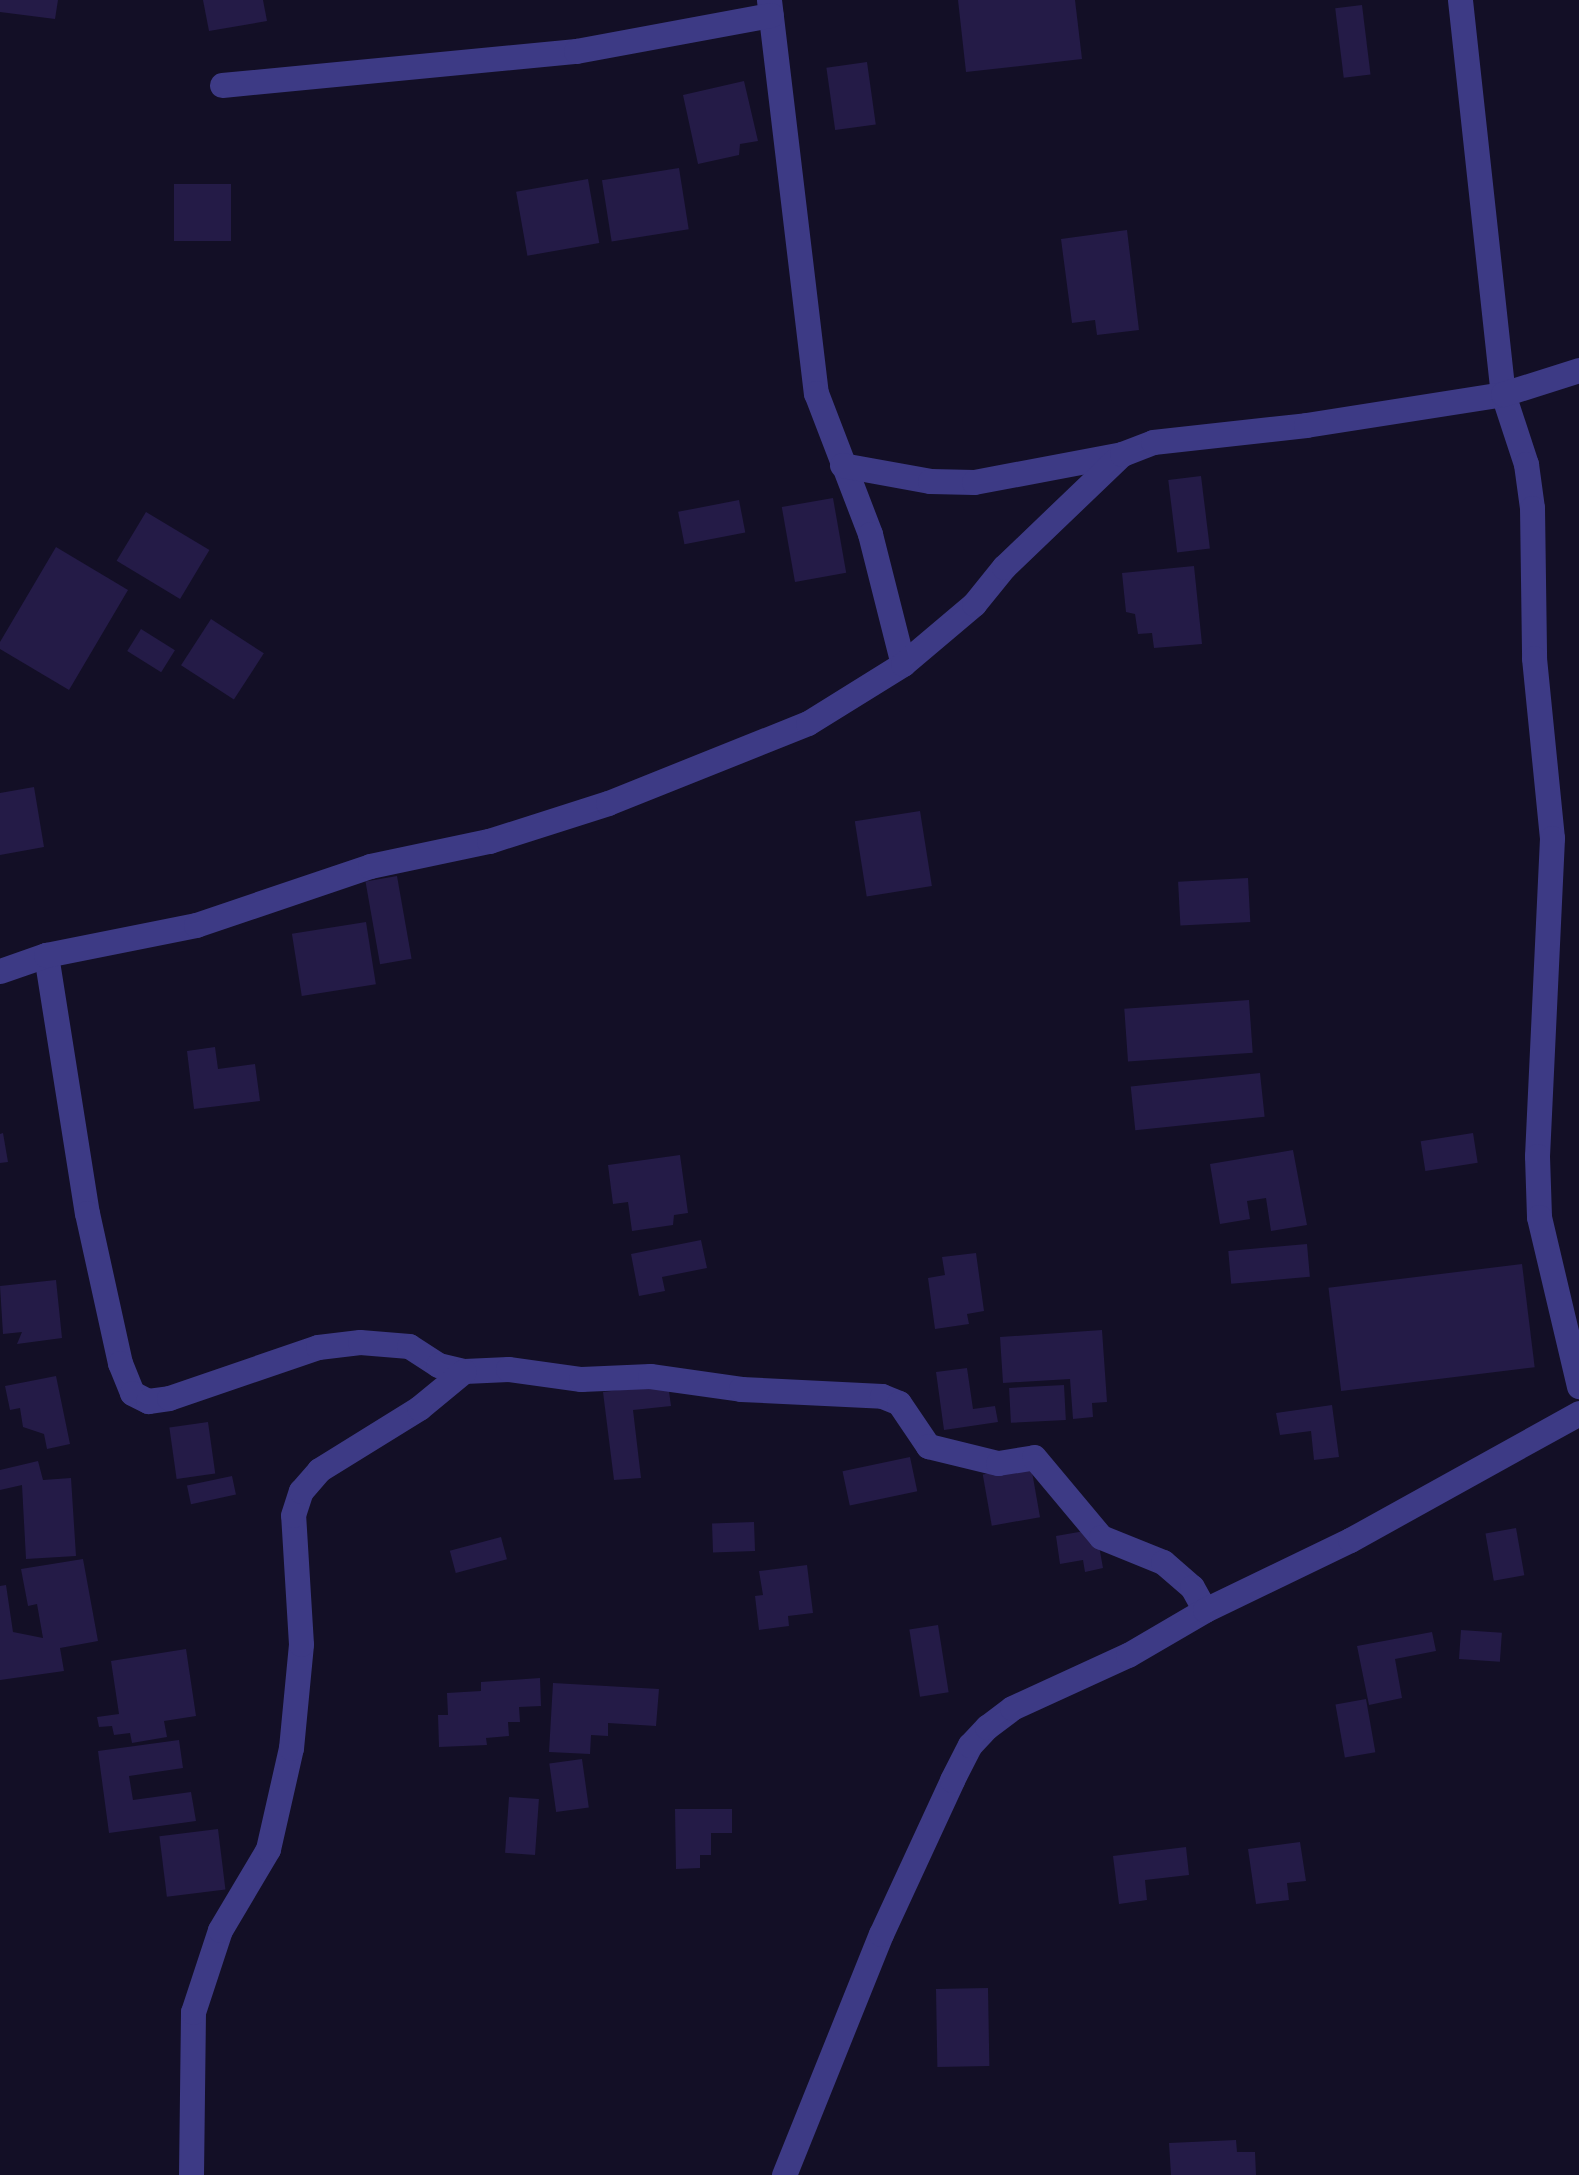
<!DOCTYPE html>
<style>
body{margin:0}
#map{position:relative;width:1579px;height:2175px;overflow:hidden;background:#130f26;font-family:Overpass,sans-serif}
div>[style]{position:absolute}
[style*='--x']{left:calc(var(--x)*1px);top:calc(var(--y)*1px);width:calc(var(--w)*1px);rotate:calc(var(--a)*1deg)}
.building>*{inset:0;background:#241b47;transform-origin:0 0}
.minor>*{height:25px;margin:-12.5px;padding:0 12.5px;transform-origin:12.5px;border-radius:12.5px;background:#3d3a85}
span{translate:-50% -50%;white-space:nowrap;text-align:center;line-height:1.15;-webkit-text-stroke:10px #130f26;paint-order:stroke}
</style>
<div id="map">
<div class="building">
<div style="clip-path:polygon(0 0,58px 0,55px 19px,0 12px)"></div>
<div style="clip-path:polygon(203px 0,263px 0,267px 21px,209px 31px)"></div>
<div style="clip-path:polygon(958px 0,1075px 0,1082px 59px,966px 72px)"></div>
<div style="left:1362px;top:5px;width:70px;height:27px;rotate:83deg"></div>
<div style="left:867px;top:62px;width:63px;height:41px;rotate:82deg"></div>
<div style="clip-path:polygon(744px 81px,758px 141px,740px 144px,739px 155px,698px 164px,683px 95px)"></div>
<div style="left:679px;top:168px;width:62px;height:78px;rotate:81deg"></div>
<div style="left:588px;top:179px;width:65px;height:73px;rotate:80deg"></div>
<div style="left:174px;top:184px;width:57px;height:57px"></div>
<div style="clip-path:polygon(1127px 230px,1139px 330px,1097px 335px,1095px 320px,1072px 323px,1061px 239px)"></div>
<div style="left:1201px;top:476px;width:73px;height:33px;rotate:83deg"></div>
<div style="left:833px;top:498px;width:76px;height:52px;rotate:80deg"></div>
<div style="left:739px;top:500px;width:33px;height:62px;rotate:79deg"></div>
<div style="left:146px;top:512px;width:74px;height:57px;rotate:31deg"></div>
<div style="clip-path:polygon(56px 547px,128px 590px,69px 690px,0 649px,0 642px)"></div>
<div style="clip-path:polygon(1194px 566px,1202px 644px,1154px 648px,1152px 633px,1138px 634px,1135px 614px,1126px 612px,1122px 573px)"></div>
<div style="left:211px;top:619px;width:63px;height:55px;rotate:33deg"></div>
<div style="left:141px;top:629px;width:40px;height:26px;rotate:32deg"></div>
<div style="clip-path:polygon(34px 787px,44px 847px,0 855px,0 793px)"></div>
<div style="left:920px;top:811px;width:76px;height:66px;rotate:81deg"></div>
<div style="left:397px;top:876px;width:84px;height:32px;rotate:80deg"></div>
<div style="left:1248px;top:878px;width:44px;height:70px;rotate:87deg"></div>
<div style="left:366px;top:922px;width:63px;height:75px;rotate:81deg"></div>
<div style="left:1249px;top:1000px;width:53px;height:125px;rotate:86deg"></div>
<div style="clip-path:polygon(215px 1047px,218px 1069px,255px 1064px,260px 1101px,194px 1109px,187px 1051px)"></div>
<div style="left:1260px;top:1073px;width:44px;height:130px;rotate:84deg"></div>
<div style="clip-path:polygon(3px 1133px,8px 1162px,0 1163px,0 1134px)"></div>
<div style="left:1473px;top:1133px;width:30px;height:53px;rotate:81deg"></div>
<div style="clip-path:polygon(1293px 1150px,1307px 1225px,1271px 1231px,1266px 1198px,1247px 1201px,1250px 1219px,1220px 1224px,1210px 1164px)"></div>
<div style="clip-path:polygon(680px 1155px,688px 1213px,674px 1215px,673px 1225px,632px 1231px,628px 1202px,613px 1204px,608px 1165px)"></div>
<div style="clip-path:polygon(701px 1240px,707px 1268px,662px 1277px,665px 1291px,639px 1296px,631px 1254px)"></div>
<div style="left:1307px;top:1244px;width:33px;height:79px;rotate:85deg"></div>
<div style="clip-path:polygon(976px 1253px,984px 1311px,967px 1314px,969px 1324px,935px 1329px,928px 1278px,945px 1275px,942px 1257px)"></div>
<div style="left:1522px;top:1264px;width:104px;height:195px;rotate:83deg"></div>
<div style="clip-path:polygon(56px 1280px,62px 1338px,17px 1344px,22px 1332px,3px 1334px,0 1286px)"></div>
<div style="clip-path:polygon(1102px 1330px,1107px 1402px,1092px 1403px,1093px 1417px,1073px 1419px,1070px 1379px,1003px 1383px,1000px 1337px)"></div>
<div style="clip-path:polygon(967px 1368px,973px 1409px,995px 1406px,998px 1422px,944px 1430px,936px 1372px)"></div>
<div style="clip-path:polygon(56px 1376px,70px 1444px,47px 1449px,44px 1434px,23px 1427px,20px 1408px,10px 1410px,5px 1386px)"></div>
<div style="clip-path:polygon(668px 1384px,671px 1406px,633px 1410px,641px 1478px,614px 1480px,603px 1392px)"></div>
<div style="left:1064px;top:1385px;width:35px;height:55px;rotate:87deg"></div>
<div style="clip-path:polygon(1332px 1405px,1339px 1457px,1314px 1460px,1311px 1431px,1280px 1435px,1276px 1413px)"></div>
<div style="left:208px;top:1422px;width:52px;height:39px;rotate:82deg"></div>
<div style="left:910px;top:1457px;width:35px;height:69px;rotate:78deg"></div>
<div style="clip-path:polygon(38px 1461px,43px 1480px,71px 1478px,76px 1556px,26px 1559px,22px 1485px,0 1490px,0 1470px)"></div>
<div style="left:1031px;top:1466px;width:52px;height:49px;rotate:80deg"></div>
<div style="left:232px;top:1476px;width:19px;height:46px;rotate:78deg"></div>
<div style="left:754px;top:1522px;width:29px;height:42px;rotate:88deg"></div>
<div style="left:1516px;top:1528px;width:48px;height:31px;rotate:80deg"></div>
<div style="clip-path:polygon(1096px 1529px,1103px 1568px,1085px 1572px,1083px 1560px,1060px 1564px,1056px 1536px)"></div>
<div style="left:501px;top:1537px;width:23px;height:53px;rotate:75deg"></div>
<div style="clip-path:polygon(83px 1559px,98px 1641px,60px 1648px,64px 1671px,0 1680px,0 1586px,6px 1585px,13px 1632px,43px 1638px,37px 1604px,28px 1606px,21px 1569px)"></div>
<div style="clip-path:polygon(807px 1565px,813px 1613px,788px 1616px,789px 1626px,759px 1630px,755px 1596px,763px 1595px,759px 1571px)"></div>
<div style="left:938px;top:1625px;width:68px;height:29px;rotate:81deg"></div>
<div style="left:1461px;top:1630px;width:41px;height:29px;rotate:4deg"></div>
<div style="clip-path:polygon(1432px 1632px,1436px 1651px,1395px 1659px,1402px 1698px,1369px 1705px,1357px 1646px)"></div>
<div style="clip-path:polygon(186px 1649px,196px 1716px,164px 1721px,167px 1737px,132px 1743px,130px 1733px,114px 1735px,112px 1726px,99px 1727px,97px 1717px,119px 1714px,111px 1661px)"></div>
<div style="clip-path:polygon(540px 1678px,541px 1706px,519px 1707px,520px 1722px,508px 1722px,509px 1736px,486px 1738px,487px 1745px,439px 1747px,438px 1715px,448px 1715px,447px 1693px,481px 1691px,481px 1682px)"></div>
<div style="clip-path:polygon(553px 1683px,659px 1689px,656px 1726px,608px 1723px,608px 1736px,591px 1735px,590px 1754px,549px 1752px)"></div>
<div style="left:1366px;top:1699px;width:54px;height:31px;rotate:80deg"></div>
<div style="clip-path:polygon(179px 1740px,183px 1768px,129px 1776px,133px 1800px,191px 1792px,196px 1821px,109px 1833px,98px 1751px)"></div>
<div style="left:582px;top:1759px;width:49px;height:33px;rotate:82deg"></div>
<div style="left:509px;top:1797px;width:30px;height:56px;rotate:4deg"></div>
<div style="clip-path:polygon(675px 1809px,732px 1809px,732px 1833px,711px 1833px,711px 1855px,700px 1855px,700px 1868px,676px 1869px)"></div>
<div style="left:218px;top:1829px;width:61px;height:59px;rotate:83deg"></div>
<div style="clip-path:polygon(1300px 1842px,1306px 1881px,1287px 1883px,1289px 1900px,1256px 1904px,1248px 1849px)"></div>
<div style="clip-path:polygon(1186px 1847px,1189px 1875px,1145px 1880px,1147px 1900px,1119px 1904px,1113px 1856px)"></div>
<div style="left:988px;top:1988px;width:78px;height:52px;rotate:89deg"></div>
<div style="clip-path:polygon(1236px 2140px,1237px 2152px,1255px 2152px,1256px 2175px,1171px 2175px,1169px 2143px)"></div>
</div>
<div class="minor">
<div style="--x:769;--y:0;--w:396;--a:83.2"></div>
<div style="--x:816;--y:393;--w:151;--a:69"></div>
<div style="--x:870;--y:534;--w:134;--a:75.8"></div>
<div style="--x:1460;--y:0;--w:396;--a:83.8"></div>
<div style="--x:1503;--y:394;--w:74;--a:71.8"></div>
<div style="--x:1526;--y:464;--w:44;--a:82.2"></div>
<div style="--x:1532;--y:508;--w:150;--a:89.2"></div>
<div style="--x:1534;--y:658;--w:181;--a:84.3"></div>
<div style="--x:1552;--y:838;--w:318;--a:92.7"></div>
<div style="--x:1537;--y:1156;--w:61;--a:88.1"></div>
<div style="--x:1539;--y:1217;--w:174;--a:76.7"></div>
<div style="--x:222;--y:85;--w:356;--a:-5.5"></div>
<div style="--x:576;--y:51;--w:198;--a:-10.5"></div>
<div style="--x:842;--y:465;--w:89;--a:10.3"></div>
<div style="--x:930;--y:481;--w:44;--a:1.3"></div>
<div style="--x:974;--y:482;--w:151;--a:-10.7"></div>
<div style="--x:46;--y:955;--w:261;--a:81"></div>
<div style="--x:87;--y:1213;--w:154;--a:77.6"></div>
<div style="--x:120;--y:1363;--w:32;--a:68"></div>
<div style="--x:132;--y:1393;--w:18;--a:27"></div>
<div style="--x:148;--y:1401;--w:21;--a:-8"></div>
<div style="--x:169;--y:1398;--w:157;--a:-18.9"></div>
<div style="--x:318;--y:1347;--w:42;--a:-6.8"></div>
<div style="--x:360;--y:1342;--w:49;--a:4.7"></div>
<div style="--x:409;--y:1346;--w:35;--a:33"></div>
<div style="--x:438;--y:1365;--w:27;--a:13"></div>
<div style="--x:464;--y:1371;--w:44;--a:-2.6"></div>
<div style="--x:508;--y:1369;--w:74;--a:7.8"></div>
<div style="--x:581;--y:1379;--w:69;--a:-2.5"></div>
<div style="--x:650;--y:1376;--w:92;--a:8.1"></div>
<div style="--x:741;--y:1389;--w:141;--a:2.8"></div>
<div style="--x:882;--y:1396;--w:18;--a:22"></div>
<div style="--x:899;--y:1403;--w:52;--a:56"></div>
<div style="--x:928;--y:1446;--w:72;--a:13.7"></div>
<div style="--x:998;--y:1463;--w:36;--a:-9"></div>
<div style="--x:1034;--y:1457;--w:104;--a:50.1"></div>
<div style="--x:1101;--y:1537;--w:67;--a:22"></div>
<div style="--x:1163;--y:1562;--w:38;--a:41"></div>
<div style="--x:1192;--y:1587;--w:26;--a:61"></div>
<div style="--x:0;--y:971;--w:49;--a:-19.2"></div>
<div style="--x:46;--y:955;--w:153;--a:-11.3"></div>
<div style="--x:196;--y:925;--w:184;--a:-18.7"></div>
<div style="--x:370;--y:866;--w:122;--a:-11.9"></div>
<div style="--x:489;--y:841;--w:125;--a:-17.7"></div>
<div style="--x:608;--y:803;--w:215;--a:-21.8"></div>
<div style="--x:808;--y:723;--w:112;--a:-31.8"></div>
<div style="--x:903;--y:664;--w:93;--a:-40.2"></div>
<div style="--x:974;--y:604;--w:48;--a:-51"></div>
<div style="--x:1004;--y:567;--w:163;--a:-43.8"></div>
<div style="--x:1122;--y:454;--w:33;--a:-21"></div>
<div style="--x:1153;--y:442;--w:154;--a:-6.3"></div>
<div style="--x:1306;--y:425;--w:199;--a:-8.9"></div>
<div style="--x:1503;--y:394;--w:80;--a:-17.5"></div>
<div style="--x:191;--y:2175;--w:163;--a:-89.3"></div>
<div style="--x:193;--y:2012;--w:86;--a:-71.8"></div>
<div style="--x:220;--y:1930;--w:94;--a:-59.3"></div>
<div style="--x:268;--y:1849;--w:104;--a:-77.2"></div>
<div style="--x:291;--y:1748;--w:104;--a:-84.5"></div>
<div style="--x:301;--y:1644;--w:129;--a:-93.5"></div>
<div style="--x:293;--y:1515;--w:25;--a:-72"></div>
<div style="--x:301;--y:1491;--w:28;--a:-49"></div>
<div style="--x:319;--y:1470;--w:118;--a:-31.8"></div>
<div style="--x:419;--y:1408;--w:58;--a:-39.4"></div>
<div style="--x:784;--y:2175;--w:260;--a:-68.1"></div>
<div style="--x:881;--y:1934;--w:170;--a:-65.2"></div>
<div style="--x:952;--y:1780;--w:39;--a:-63"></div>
<div style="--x:970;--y:1745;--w:25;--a:-47"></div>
<div style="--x:987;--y:1727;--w:31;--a:-37"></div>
<div style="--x:1012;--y:1708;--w:128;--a:-24.6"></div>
<div style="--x:1128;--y:1655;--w:89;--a:-30.3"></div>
<div style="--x:1205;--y:1610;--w:161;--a:-25.8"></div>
<div style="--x:1350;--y:1540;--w:262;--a:-29"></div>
</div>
</div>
